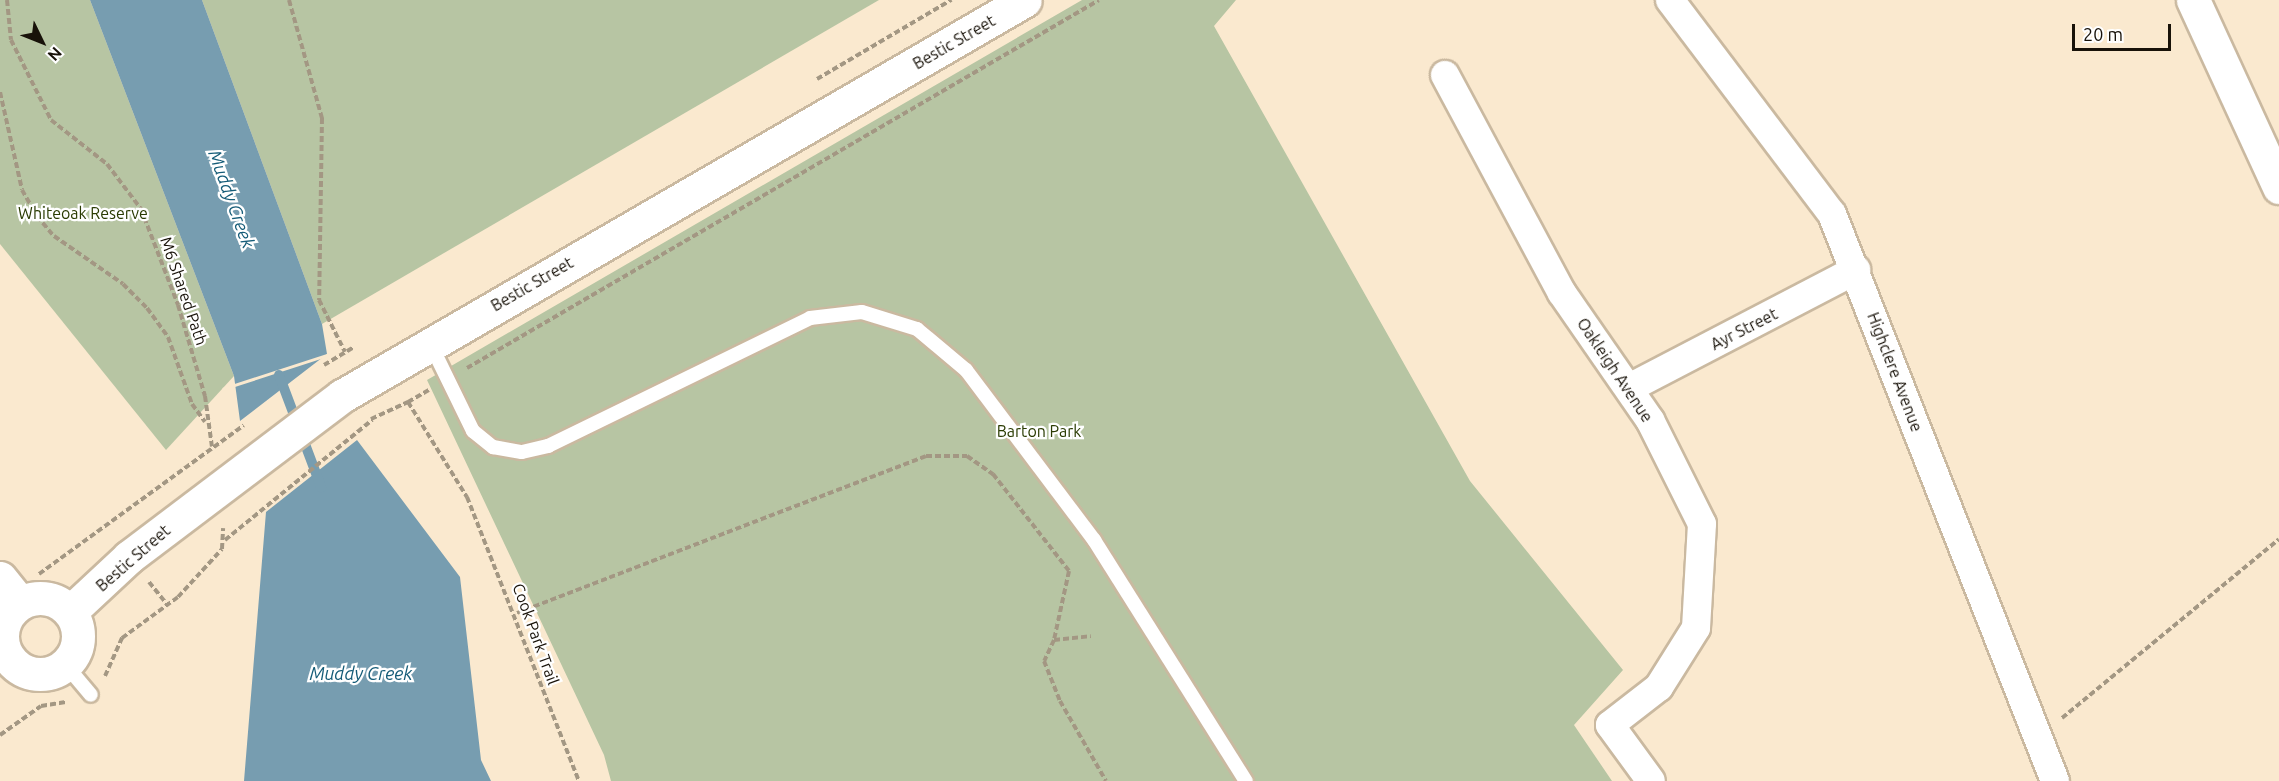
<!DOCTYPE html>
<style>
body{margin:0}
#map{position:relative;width:2279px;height:781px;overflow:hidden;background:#fae9cf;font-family:Ubuntu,sans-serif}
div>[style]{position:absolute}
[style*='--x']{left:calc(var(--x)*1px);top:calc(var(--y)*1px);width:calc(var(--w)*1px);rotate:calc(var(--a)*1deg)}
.green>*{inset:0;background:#b7c5a3}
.water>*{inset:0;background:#779db0}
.pier>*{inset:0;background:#fae9cf;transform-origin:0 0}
.stream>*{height:10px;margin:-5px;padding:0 5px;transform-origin:5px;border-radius:5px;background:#779db0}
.path>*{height:4px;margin-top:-2px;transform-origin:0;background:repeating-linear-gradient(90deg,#a39783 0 6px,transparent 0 9px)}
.roads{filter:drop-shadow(2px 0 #cab9a0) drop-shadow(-2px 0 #cab9a0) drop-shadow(0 2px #cab9a0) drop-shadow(0 -2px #cab9a0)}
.service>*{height:14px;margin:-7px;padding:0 7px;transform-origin:7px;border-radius:7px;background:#fff}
.minor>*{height:28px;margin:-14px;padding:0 14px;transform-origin:14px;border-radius:14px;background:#fff}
.tertiary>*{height:33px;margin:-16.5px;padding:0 16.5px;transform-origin:16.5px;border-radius:16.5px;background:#fff}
.secondary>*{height:33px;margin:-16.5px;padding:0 16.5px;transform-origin:16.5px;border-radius:16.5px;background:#fff}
.secondary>.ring{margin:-16.5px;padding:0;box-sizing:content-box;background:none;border:33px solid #fff;border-radius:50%}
span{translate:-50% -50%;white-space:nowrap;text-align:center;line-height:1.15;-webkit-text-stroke:4.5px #fff;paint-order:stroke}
.street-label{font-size:16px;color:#181209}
.park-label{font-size:16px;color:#2a3b02}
.water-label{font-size:18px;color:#155c78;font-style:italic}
.north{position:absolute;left:12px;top:12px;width:60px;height:60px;-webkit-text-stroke:4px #fff;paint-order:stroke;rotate:133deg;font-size:16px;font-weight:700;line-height:24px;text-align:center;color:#181209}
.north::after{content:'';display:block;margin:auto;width:21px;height:27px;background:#181209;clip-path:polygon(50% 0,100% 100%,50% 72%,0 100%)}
.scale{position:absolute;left:2072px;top:24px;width:99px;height:27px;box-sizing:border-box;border:3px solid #181209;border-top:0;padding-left:8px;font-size:18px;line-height:21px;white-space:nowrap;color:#181209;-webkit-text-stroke:4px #fff;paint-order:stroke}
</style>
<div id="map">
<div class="green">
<div style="clip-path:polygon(0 0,90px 0,234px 376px,166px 450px,0 244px)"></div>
<div style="clip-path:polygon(202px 0,879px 0,322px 324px)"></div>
<div style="clip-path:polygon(1082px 0,1236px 0,1214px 26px,1470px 481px,1623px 670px,1574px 725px,1612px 781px,611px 781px,604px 755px,427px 380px)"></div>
</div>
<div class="water">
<div style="clip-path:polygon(90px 0,202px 0,322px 324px,327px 354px,240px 421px,234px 376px)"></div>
<div style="clip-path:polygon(357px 440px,460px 577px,481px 760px,491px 781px,244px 781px,266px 512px)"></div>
</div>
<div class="pier">
<div style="left:327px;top:354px;width:3px;height:110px;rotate:72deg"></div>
<div style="left:356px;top:438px;width:2px;height:115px;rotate:63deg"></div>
</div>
<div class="stream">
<div style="--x:279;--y:375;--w:120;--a:69.4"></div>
</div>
<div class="path">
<div style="--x:7;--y:0;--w:40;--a:84.3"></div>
<div style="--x:11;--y:40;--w:89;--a:63.4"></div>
<div style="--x:51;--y:120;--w:71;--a:38.2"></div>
<div style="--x:107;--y:164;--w:56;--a:52.9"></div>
<div style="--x:141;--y:209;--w:103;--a:68.9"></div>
<div style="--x:178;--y:305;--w:95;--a:73.5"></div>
<div style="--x:205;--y:396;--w:51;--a:82.2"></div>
<div style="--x:289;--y:0;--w:123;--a:74.4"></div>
<div style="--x:322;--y:118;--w:182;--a:90.9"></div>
<div style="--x:319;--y:300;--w:58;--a:63.4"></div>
<div style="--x:817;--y:79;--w:156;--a:-30.5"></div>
<div style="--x:0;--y:92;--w:100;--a:77.3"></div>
<div style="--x:22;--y:190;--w:30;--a:60"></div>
<div style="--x:37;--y:216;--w:26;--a:50"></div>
<div style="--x:54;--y:236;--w:84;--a:34.8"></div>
<div style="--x:123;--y:284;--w:34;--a:45"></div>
<div style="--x:147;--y:308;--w:36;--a:54"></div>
<div style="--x:168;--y:337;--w:71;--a:70.3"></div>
<div style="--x:192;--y:404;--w:22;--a:54"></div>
<div style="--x:324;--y:365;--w:35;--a:-31"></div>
<div style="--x:467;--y:368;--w:731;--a:-30.21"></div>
<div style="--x:408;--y:402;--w:24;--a:-30"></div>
<div style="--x:371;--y:419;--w:41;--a:-24.7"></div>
<div style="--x:408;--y:402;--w:112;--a:58.2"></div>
<div style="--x:467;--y:497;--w:305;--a:68.5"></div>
<div style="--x:225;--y:540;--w:190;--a:-39.2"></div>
<div style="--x:39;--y:574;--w:253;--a:-36"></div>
<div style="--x:149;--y:582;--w:28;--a:51"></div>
<div style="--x:517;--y:613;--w:438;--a:-21"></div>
<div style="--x:926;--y:456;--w:41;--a:0"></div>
<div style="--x:967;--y:456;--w:32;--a:35"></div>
<div style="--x:993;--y:474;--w:123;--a:51.9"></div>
<div style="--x:1069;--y:571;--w:71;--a:102.3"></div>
<div style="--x:1054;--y:640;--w:23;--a:115"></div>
<div style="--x:1044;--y:661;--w:43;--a:68.2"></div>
<div style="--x:1060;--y:701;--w:92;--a:60.1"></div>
<div style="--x:1054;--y:640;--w:37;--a:-6"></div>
<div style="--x:105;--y:676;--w:42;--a:-65.9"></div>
<div style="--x:122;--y:638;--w:69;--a:-36.2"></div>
<div style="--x:178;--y:597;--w:65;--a:-47.5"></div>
<div style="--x:222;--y:549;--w:21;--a:-87"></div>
<div style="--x:2062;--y:718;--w:281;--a:-39.5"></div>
<div style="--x:0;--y:735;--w:50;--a:-35.3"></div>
<div style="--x:41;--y:706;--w:25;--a:-9"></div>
</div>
<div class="roads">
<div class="service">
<div style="--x:431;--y:345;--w:96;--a:64"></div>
<div style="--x:473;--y:431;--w:26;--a:39"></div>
<div style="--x:493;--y:447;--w:29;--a:10"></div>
<div style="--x:522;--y:452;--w:27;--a:-13"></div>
<div style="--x:548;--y:446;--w:292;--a:-26"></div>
<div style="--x:810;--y:318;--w:52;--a:-6.6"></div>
<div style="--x:862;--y:312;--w:58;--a:17.2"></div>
<div style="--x:917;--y:329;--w:64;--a:39.9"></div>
<div style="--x:966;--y:370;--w:213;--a:53"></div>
<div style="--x:1094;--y:540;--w:285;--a:57.8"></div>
<div style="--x:65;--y:664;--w:40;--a:50"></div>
</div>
<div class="minor">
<div style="--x:1670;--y:0;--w:268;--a:52.9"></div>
<div style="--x:1832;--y:214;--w:609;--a:68.53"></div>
<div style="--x:1445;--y:75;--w:247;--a:61.8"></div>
<div style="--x:1562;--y:293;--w:155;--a:55.3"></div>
<div style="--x:1650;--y:420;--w:116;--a:63.4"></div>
<div style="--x:1702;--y:524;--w:104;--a:93.3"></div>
<div style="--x:1696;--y:628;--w:70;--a:122.1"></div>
<div style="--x:1659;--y:687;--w:62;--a:142.2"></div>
<div style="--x:1610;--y:725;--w:69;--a:53.8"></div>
<div style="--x:1631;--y:387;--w:254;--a:-27.5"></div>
</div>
<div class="tertiary">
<div style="--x:0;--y:578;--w:32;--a:51"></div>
</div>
<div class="secondary">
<div style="--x:2193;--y:0;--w:206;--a:65.3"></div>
<div class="ring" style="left:2px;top:598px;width:43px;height:43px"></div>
<div style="--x:70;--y:612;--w:81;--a:-43"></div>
<div style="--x:129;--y:557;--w:267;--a:-37.1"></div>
<div style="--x:342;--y:396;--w:789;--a:-30.1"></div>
</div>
</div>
<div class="street-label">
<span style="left:954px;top:42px;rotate:-30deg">Bestic Street</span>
<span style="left:532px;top:284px;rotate:-30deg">Bestic Street</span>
<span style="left:184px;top:291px;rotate:71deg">M6 Shared Path</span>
<span style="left:1744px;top:329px;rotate:-27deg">Ayr Street</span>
<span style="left:1615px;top:370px;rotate:56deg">Oakleigh Avenue</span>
<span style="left:1895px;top:372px;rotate:69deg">Highclere Avenue</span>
<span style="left:133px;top:558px;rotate:-41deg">Bestic Street</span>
<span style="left:536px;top:634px;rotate:70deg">Cook Park Trail</span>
</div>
<div class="park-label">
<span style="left:83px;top:213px">Whiteoak Reserve</span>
<span style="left:1039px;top:431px">Barton Park</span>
</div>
<div class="water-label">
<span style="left:232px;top:199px;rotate:70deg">Muddy Creek</span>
<span style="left:361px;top:673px">Muddy Creek</span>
</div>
<div class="north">N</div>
<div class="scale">20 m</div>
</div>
